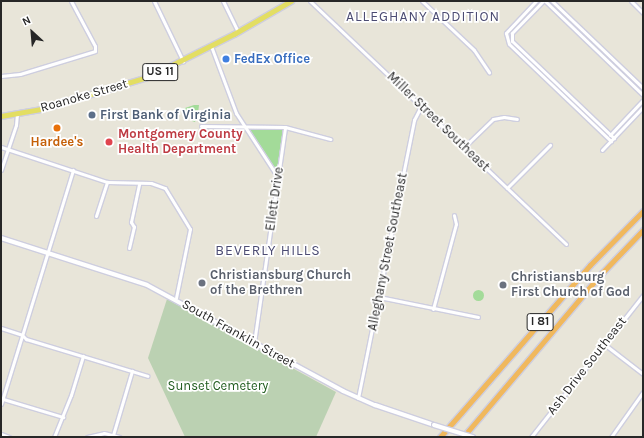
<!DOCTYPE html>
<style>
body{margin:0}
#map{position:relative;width:644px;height:438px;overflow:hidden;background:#e8e5d9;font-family:Karla,sans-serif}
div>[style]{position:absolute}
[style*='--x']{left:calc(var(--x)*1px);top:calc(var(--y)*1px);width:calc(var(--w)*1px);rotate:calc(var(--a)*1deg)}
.green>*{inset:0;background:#a3db99}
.round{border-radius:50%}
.cemetery>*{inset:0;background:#bbd1b2}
.roads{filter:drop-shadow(1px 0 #cecedf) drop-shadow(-1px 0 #cecedf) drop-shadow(0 1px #cecedf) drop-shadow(0 -1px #cecedf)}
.minor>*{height:3px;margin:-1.5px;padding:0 1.5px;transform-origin:1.5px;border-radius:1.5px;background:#fff}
.secondary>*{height:4px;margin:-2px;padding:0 2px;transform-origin:2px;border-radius:2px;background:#fff}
.primary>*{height:4.5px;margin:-2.25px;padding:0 2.25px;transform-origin:2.25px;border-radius:2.25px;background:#e3de63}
.motorway>*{height:5px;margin:-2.5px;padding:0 2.5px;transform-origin:2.5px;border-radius:2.5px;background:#f0b85d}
.bridges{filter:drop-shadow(1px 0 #cecedf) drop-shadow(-1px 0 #cecedf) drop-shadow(0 1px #cecedf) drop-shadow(0 -1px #cecedf)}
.secondary-bridge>*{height:4px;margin:-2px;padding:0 2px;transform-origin:2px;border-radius:2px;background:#fff}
.dots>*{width:11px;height:11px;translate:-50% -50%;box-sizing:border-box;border:2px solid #fff;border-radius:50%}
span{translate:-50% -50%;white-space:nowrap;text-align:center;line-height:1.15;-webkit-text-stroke:3.5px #fff;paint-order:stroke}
.shield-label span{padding:1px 3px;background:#fff;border:1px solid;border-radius:3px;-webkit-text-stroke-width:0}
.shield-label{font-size:12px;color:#272727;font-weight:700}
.shop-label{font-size:13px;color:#366cbe;font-weight:700}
.left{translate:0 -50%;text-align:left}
.street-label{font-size:13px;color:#272727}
.service-label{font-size:13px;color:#4e5e75;font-weight:700}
.health-label{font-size:13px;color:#be3a42;font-weight:700}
.food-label{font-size:13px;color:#c56008;font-weight:700}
.worship-label{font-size:13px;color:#5b616d;font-weight:700}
.park-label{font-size:13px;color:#205c1e}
.neighbourhood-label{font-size:14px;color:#4c4c73;letter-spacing:1px}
.frame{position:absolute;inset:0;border:2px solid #272727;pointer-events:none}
.north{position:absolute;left:12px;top:12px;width:40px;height:40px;-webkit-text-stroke:3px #fff;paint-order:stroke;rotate:334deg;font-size:11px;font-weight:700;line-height:16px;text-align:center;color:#272727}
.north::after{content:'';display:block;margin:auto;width:14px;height:18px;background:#272727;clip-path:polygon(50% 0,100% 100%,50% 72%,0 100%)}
</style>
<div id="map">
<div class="green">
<div style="clip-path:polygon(194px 105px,199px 105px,198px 114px,195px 122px,192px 121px,190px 115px,183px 113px,182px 109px)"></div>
<div style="clip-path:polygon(251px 128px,283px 129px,277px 171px,250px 130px)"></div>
<div class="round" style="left:472.5px;top:289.5px;width:11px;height:11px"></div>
</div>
<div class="cemetery">
<div style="clip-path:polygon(167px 299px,336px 392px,316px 437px,185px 437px,148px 358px)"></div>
</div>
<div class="roads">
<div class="minor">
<div style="--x:154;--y:1;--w:67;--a:64.2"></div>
<div style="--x:223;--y:1;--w:34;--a:64"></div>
<div style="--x:310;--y:1;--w:353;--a:43.5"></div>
<div style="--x:422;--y:1;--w:71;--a:43.3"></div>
<div style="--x:474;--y:50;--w:27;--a:56"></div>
<div style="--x:536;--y:1;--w:44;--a:133.2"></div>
<div style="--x:506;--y:33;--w:11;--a:75"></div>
<div style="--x:509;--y:44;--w:141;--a:43.6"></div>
<div style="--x:543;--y:1;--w:45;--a:134.1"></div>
<div style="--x:512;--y:33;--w:8;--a:90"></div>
<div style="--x:512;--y:41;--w:141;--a:43.6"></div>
<div style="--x:545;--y:1;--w:136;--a:43.8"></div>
<div style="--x:552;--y:1;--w:126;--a:43.7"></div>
<div style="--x:631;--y:1;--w:17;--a:45"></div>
<div style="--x:211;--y:46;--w:72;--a:69.5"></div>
<div style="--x:236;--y:113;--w:79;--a:56.9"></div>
<div style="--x:1;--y:76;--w:19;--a:-6"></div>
<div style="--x:20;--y:74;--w:78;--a:-17"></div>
<div style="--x:95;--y:51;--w:5;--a:-90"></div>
<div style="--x:95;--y:46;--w:51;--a:-118.1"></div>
<div style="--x:201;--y:126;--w:84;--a:0.7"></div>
<div style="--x:285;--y:127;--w:47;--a:14.9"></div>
<div style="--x:610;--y:135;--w:48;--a:-46.7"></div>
<div style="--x:1;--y:147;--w:112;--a:18.3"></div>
<div style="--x:107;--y:182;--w:44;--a:1.3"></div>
<div style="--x:151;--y:183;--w:15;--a:20"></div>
<div style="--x:165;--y:188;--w:48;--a:58.6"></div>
<div style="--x:190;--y:229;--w:70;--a:101.5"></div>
<div style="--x:464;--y:147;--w:40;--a:-44"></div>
<div style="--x:493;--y:119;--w:11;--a:-10"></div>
<div style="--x:504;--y:117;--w:13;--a:9"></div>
<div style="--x:602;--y:150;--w:59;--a:-46.4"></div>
<div style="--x:1;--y:170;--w:47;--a:-71.6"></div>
<div style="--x:16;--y:125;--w:11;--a:-85"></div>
<div style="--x:507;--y:188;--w:61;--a:-45"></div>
<div style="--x:96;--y:216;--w:36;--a:-72"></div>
<div style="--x:129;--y:248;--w:22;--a:-77"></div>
<div style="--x:134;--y:227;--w:6;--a:-121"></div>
<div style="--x:131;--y:222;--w:39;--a:-78"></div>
<div style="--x:379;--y:297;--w:101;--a:11.4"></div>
<div style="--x:433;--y:309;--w:88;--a:-74.9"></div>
<div style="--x:456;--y:224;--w:9;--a:-103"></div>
<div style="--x:1;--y:328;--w:22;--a:18"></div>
<div style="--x:22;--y:335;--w:6;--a:45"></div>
<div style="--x:26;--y:339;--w:127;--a:16.9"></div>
<div style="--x:254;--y:343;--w:218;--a:-81.8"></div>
<div style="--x:604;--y:344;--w:49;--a:37.6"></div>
<div style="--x:358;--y:398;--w:284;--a:-78.6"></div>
<div style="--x:414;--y:120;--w:16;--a:-63"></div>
<div style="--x:3;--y:399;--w:63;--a:16.7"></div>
<div style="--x:1;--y:404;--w:245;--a:-72.9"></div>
<div style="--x:1;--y:434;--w:9;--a:21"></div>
<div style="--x:113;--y:435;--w:67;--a:-73.5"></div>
<div style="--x:54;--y:437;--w:45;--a:-68"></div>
<div style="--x:71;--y:395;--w:41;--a:-72.9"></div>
<div style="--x:87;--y:437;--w:17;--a:-13"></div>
<div style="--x:104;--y:433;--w:16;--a:14"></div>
<div style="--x:531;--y:437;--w:181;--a:-51.7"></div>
<div style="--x:611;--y:437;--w:55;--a:-54.6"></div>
</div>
<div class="secondary">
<div style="--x:1;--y:238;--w:153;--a:17.8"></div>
<div style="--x:147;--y:285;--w:223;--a:28.4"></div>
<div style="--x:343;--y:391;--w:35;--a:24"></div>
<div style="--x:375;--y:405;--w:62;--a:18.7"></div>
</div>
<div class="primary">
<div style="--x:1;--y:116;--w:41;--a:-9.9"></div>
<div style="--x:41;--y:109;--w:112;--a:-16.7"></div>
<div style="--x:148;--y:77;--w:96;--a:-26.6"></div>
<div style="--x:234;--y:34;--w:66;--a:-30.1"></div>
</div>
<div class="motorway">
<div style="--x:440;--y:437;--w:228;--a:-48.9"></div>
<div style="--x:590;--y:265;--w:76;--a:-45.5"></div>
<div style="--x:463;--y:437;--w:211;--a:-49.8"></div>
<div style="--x:599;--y:276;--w:64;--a:-46.3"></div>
</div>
</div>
<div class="bridges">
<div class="secondary-bridge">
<div style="--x:434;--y:425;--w:41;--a:17.1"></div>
</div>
</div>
<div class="dots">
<div style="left:226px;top:59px;background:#3f7fe0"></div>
<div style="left:92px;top:115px;background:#5c6f8a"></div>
<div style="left:57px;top:128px;background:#e8710a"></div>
<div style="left:109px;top:142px;background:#e0444e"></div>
<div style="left:202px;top:283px;background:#6b7280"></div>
<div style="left:503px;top:285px;background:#6b7280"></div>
</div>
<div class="shield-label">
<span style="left:160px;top:72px">US 11</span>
<span style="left:540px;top:322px">I 81</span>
</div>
<div class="shop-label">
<span class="left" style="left:234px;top:59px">FedEx Office</span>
</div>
<div class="street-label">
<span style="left:84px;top:96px;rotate:-16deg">Roanoke Street</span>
<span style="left:438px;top:122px;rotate:44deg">Miller Street Southeast</span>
<span style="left:275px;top:199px;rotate:-82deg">Ellett Drive</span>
<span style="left:388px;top:252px;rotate:-79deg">Alleghany Street Southeast</span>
<span style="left:238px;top:334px;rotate:29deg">South Franklin Street</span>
<span style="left:587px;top:366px;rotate:-52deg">Ash Drive Southeast</span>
</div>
<div class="service-label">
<span class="left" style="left:100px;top:115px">First Bank of Virginia</span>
</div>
<div class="health-label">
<span class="left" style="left:118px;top:142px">Montgomery County<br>Health Department</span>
</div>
<div class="food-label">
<span style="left:57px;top:142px">Hardee's</span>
</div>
<div class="worship-label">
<span class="left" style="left:210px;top:283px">Christiansburg Church<br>of the Brethren</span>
<span class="left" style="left:511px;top:285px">Christiansburg<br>First Church of God</span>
</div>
<div class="park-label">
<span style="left:218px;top:386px">Sunset Cemetery</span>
</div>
<div class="neighbourhood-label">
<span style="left:423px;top:17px">ALLEGHANY ADDITION</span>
<span style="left:268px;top:251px">BEVERLY HILLS</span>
</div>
<div class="frame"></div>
<div class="north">N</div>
</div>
